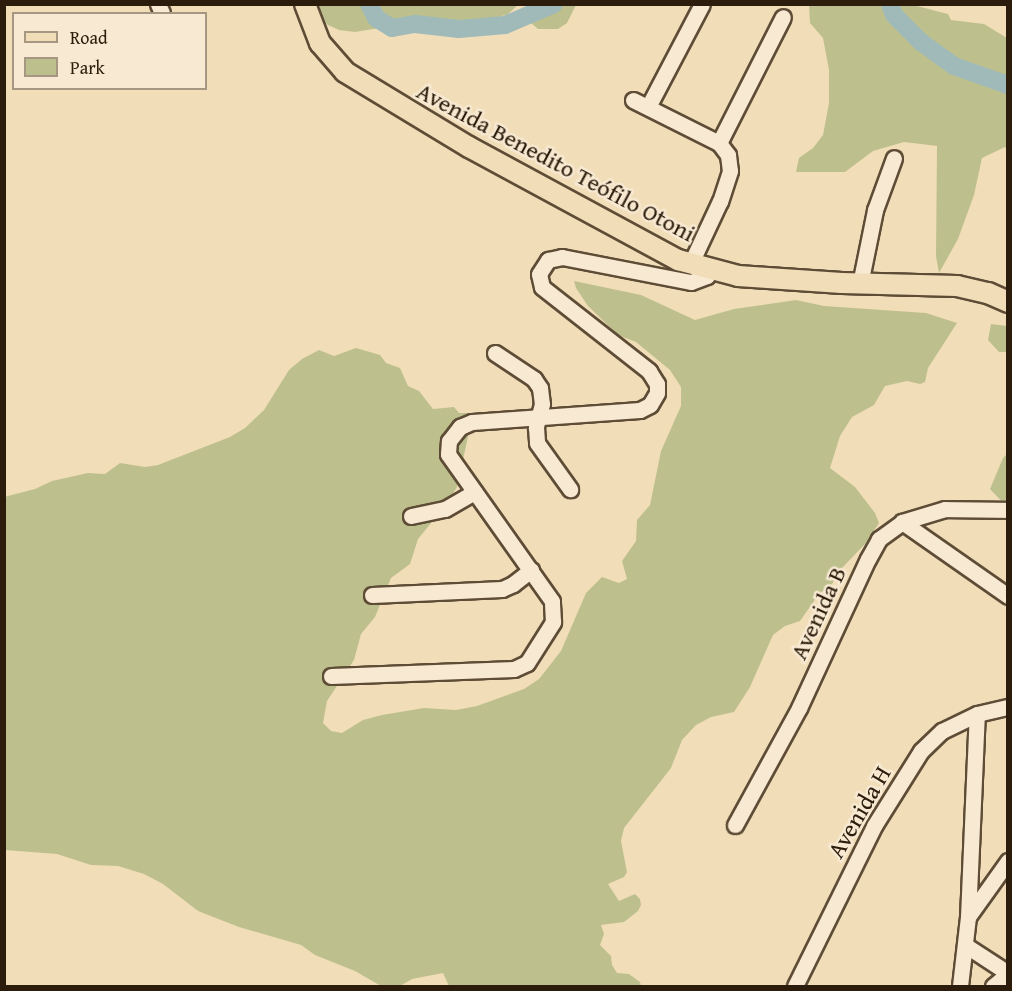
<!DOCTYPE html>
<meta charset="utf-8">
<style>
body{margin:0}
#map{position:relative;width:1012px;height:991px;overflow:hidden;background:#f2ddb9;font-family:"Gentium Book Plus",serif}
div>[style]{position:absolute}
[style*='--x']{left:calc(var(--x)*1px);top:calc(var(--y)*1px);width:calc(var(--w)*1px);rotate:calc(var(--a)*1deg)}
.green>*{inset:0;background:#bdc08d}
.river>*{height:18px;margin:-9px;padding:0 9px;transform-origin:9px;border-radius:9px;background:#9fbab9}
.roads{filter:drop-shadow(2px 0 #5e4c36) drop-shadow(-2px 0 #5e4c36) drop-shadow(0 2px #5e4c36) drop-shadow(0 -2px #5e4c36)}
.minor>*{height:15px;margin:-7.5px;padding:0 7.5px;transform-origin:7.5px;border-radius:7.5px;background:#f7e9d2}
.major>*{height:20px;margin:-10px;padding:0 10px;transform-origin:10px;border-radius:10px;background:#f2ddb9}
span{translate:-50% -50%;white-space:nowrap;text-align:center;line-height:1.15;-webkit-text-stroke:5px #f7e9d2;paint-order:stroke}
.street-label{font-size:24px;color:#2c1c0b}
.frame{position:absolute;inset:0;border:6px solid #2c1c0b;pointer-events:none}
.legend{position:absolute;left:12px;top:12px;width:195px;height:78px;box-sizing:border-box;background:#f7e9d2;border:2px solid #a69782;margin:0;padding:8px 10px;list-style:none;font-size:18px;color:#2c1c0b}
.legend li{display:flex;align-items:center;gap:12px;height:30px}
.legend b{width:30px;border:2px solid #a69782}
</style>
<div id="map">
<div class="green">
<div style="clip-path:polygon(317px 5px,317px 4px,518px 5px,508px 14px,465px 28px,433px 31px,392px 26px,355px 32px,339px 30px,328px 25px,321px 18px)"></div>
<div style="clip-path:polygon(534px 5px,534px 4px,576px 5px,567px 23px,558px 29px,538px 29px,530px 22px)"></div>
<div style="clip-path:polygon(809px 5px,913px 5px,948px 14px,951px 20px,984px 24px,1007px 38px,1007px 151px,1005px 147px,982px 158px,974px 195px,958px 239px,939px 273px,936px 256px,937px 146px,904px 142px,873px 151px,845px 172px,796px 172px,799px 158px,813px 148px,823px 135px,829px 103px,829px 70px,823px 38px,810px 23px)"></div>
<div style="clip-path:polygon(574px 281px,641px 295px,695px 320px,734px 309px,796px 300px,824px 306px,926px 313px,957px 323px,928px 368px,925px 382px,920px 384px,907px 381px,885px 386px,874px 405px,852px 417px,840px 436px,830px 468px,855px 487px,875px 513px,879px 523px,865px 544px,841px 569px,832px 584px,819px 594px,800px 621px,785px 626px,773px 635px,750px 687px,734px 712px,711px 717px,696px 725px,682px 740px,671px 768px,624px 828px,621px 841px,627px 872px,624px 877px,608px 884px,619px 901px,635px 894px,640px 899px,641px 905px,638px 911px,624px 922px,601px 925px,604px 934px,600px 945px,611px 956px,612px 965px,617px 973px,629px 974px,640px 982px,641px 986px,449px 986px,443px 973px,412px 979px,400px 986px,381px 986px,355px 971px,315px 955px,301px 945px,239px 927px,198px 911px,163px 884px,144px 874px,118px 866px,91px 865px,57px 854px,5px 850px,4px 497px,35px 489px,52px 481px,88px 473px,105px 474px,120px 463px,145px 467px,158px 465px,230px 437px,245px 428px,264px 410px,289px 370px,302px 359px,319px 350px,334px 356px,356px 348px,380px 355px,386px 363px,400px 368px,408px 386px,419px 391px,433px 409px,454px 407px,459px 413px,469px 413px,475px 419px,469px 432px,457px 487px,445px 506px,418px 539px,410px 564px,391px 578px,375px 617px,361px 634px,354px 660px,327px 701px,323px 723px,331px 731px,342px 733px,363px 720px,382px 715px,424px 708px,456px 710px,477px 706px,524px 689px,539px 679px,561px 651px,586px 593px,602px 577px,619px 583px,627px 579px,622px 561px,636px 541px,637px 520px,650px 505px,661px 451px,681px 406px,681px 387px,670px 370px,636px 342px,618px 335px,588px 306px,576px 288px)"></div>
<div style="clip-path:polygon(991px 324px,1007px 326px,1007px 352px,999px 352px,988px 340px)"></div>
<div style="clip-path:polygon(1007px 454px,1007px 507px,990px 489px,1003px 458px)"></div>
</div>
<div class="river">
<div style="--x:369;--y:4;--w:16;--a:63"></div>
<div style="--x:376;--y:18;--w:19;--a:32"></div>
<div style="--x:392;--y:28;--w:23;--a:-10"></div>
<div style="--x:415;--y:24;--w:44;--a:6.5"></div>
<div style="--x:459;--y:29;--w:46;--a:-5"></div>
<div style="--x:505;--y:25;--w:53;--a:-23.2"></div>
<div style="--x:890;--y:4;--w:12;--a:70"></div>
<div style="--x:894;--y:15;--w:38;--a:45"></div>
<div style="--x:921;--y:42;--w:41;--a:36"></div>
<div style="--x:954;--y:66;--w:57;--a:19.4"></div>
</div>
<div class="roads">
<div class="minor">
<div style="--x:158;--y:4;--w:10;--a:66"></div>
<div style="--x:633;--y:100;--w:96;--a:26.6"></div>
<div style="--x:719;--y:143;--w:15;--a:53"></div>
<div style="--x:728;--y:155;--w:16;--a:83"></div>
<div style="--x:730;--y:171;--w:32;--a:108"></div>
<div style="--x:720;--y:201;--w:68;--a:115.1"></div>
<div style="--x:648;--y:107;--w:116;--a:-62.3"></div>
<div style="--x:719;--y:143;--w:141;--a:-63.1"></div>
<div style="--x:860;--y:284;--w:76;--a:-78.5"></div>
<div style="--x:875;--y:210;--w:55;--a:-69.9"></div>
<div style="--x:495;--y:353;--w:47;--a:33.7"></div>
<div style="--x:534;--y:379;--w:11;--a:56"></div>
<div style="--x:540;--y:388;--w:16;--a:83"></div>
<div style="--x:542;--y:404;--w:24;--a:105"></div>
<div style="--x:536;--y:427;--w:16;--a:86"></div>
<div style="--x:537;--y:443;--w:57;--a:54.3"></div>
<div style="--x:411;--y:516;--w:35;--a:-12"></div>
<div style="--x:445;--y:509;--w:34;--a:-30"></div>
<div style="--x:902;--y:522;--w:129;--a:34.9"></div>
<div style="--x:372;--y:595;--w:130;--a:-2.6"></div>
<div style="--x:502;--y:589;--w:12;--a:-24"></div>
<div style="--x:513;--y:584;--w:23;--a:-38"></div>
<div style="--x:331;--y:676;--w:183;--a:-2.2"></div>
<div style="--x:514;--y:669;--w:14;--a:-25"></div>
<div style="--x:527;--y:663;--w:49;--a:-57.6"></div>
<div style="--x:553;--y:622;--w:21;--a:-93"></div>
<div style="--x:552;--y:601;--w:180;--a:-125.3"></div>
<div style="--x:448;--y:454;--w:13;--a:-86"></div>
<div style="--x:449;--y:441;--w:18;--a:-52"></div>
<div style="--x:460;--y:427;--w:13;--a:-23"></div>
<div style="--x:472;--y:422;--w:168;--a:-4.1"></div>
<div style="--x:640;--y:410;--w:11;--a:-27"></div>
<div style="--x:650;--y:405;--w:14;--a:-60"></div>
<div style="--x:657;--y:393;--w:9;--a:-90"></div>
<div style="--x:657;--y:384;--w:15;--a:-122"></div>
<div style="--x:649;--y:371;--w:136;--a:-141.9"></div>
<div style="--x:542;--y:287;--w:13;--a:-103"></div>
<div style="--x:539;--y:274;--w:17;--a:-57"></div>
<div style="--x:548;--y:260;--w:14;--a:-12"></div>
<div style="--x:562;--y:257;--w:131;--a:11"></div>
<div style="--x:691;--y:282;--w:17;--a:-21"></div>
<div style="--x:707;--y:276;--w:7;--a:-74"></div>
<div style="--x:735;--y:825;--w:133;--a:-61.3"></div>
<div style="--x:799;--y:708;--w:164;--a:-65.2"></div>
<div style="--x:868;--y:559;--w:23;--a:-61"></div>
<div style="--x:879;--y:539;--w:29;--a:-36"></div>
<div style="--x:902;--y:522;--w:45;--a:-16.8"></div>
<div style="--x:945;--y:509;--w:63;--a:0.9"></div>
<div style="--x:968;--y:917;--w:69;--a:-54.5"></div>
<div style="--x:965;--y:945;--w:51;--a:33.1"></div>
<div style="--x:795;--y:986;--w:178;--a:-63.7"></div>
<div style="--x:874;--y:826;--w:89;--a:-57.9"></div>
<div style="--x:921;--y:751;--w:29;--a:-44"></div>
<div style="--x:942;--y:731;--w:39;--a:-26"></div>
<div style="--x:977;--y:714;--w:32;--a:-13"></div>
<div style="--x:960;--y:986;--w:69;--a:-83.4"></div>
<div style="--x:968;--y:917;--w:203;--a:-87.5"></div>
<div style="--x:993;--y:986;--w:19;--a:-39"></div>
</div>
<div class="major">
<div style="--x:305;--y:4;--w:42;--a:69"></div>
<div style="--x:320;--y:43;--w:38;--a:49"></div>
<div style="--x:345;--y:72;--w:145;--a:31.2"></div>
<div style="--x:469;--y:147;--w:238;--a:28.4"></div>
<div style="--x:678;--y:260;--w:62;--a:14.9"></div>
<div style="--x:738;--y:276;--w:104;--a:3.9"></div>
<div style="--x:842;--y:283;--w:115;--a:1.5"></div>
<div style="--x:957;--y:286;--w:32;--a:13"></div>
<div style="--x:988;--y:293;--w:22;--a:24"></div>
</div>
</div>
<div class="street-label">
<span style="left:556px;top:162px;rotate:28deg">Avenida Benedito Teófilo Otoni</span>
<span style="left:818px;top:613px;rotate:-65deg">Avenida B</span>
<span style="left:859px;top:812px;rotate:-60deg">Avenida H</span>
</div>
<div class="frame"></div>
<ul class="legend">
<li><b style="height:8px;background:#f2ddb9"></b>Road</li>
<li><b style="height:16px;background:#bdc08d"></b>Park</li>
</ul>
</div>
